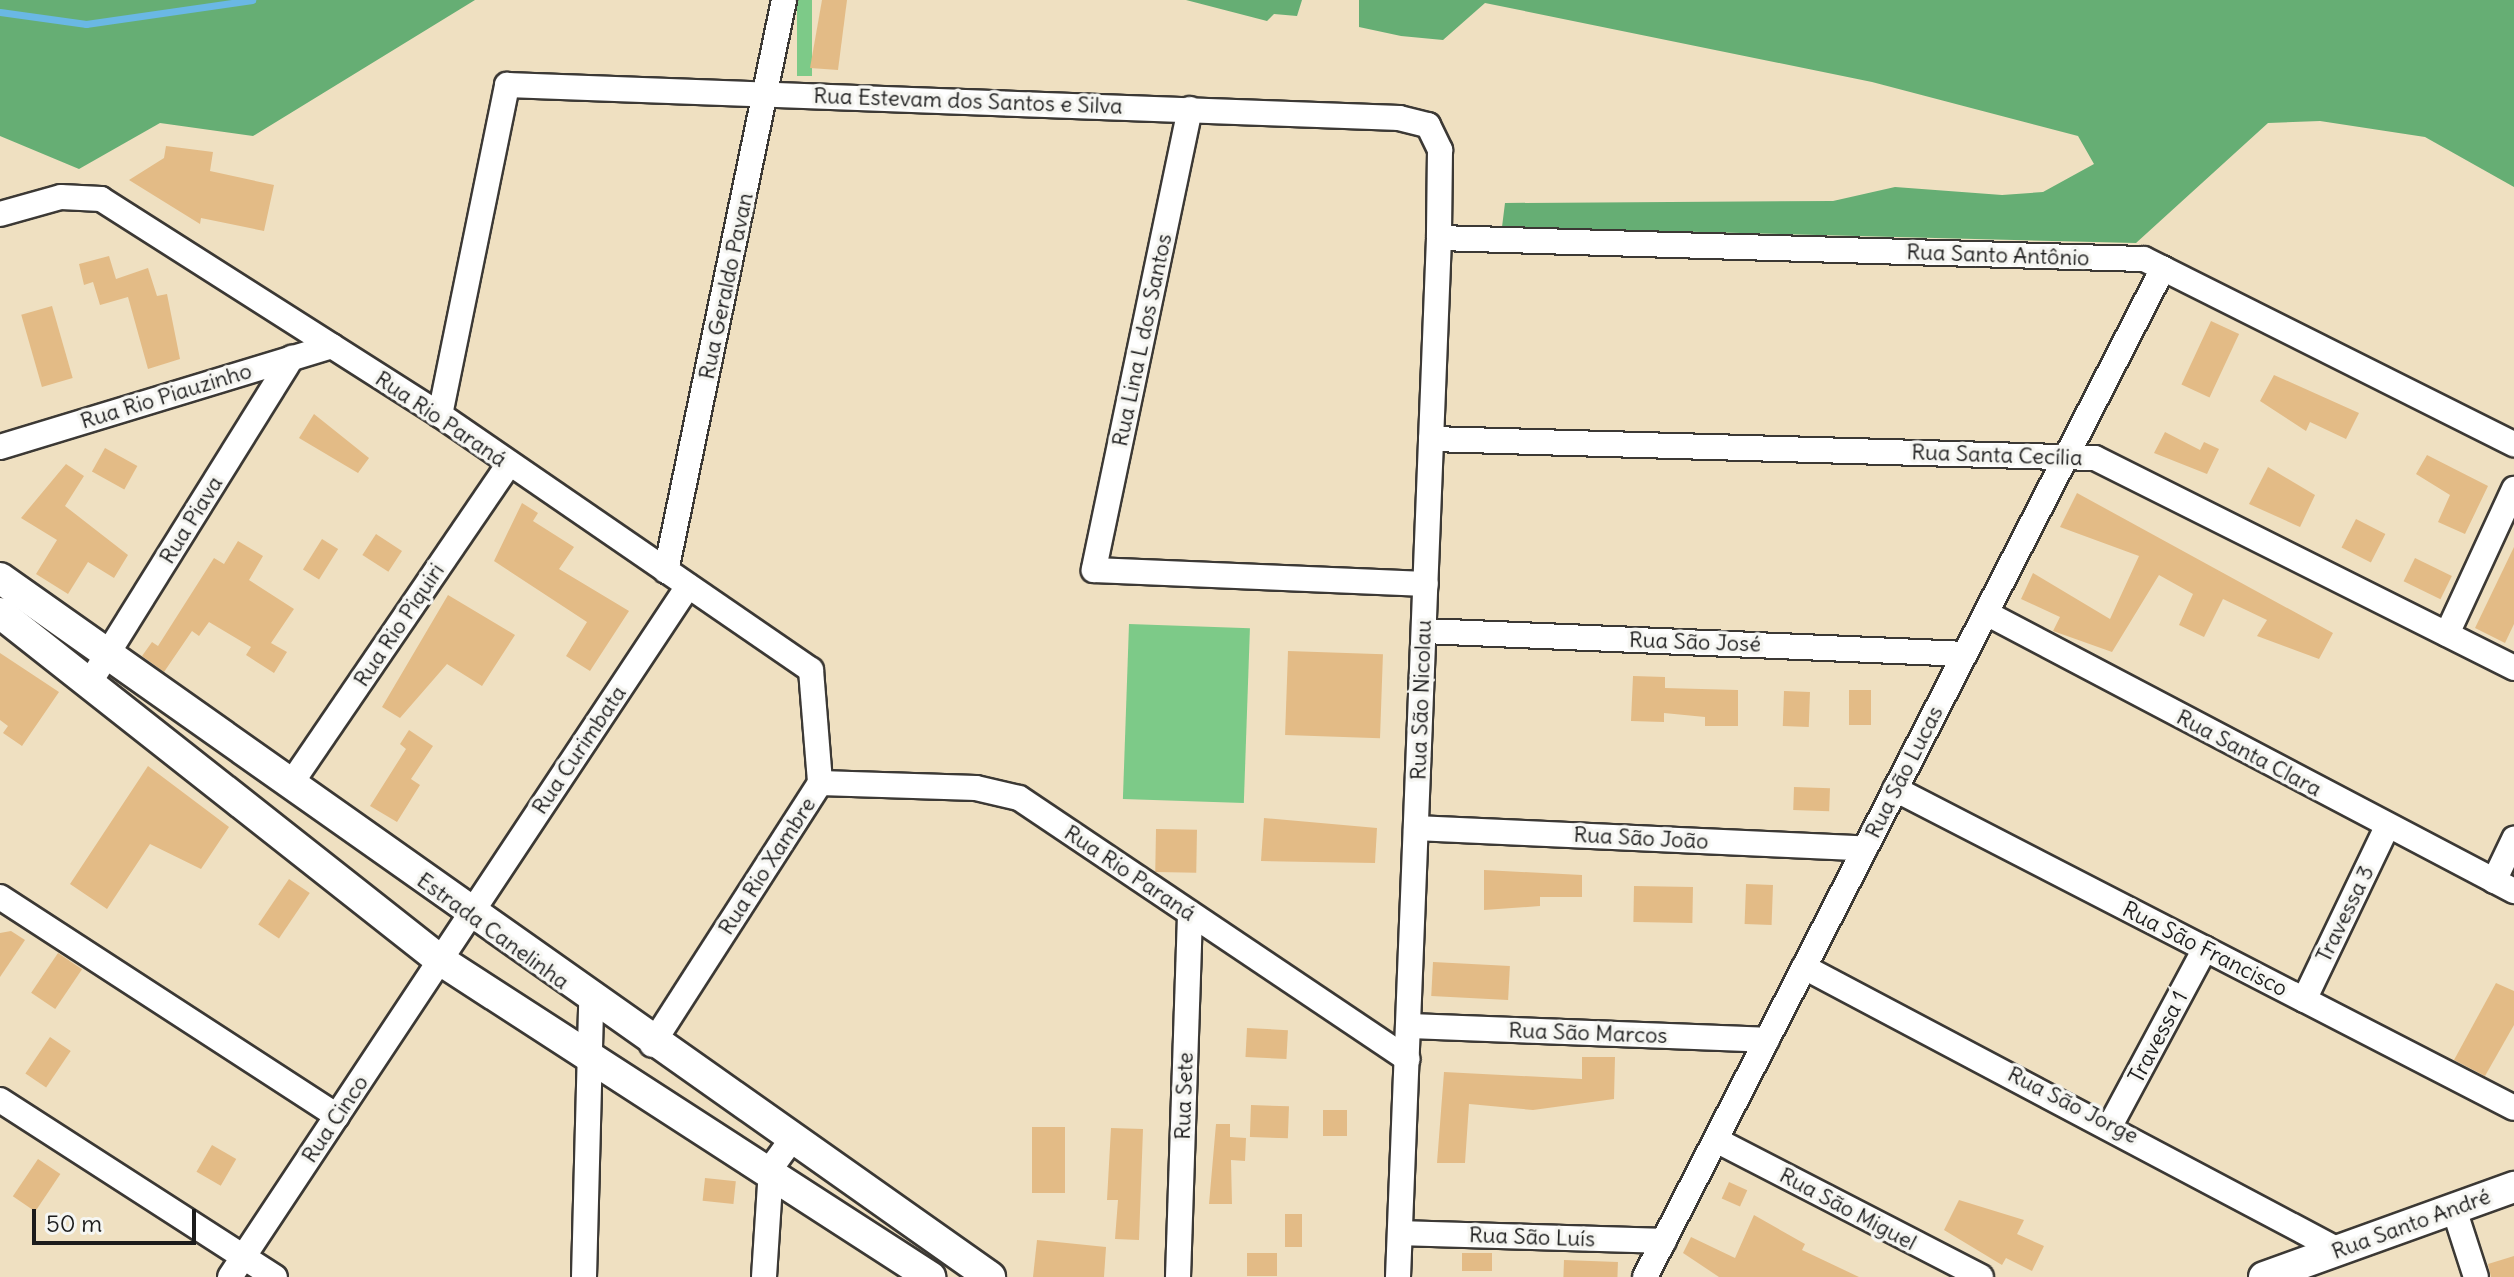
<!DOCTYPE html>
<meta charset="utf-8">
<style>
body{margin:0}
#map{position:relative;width:2514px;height:1277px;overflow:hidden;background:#efe0c1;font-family:Delius,sans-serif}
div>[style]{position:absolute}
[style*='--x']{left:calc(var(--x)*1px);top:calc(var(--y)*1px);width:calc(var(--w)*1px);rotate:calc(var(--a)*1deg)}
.green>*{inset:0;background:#7dca88;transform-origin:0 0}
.forest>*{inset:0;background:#66ae74}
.stream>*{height:7px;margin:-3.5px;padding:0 3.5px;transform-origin:3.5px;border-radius:3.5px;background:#6ab8e4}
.building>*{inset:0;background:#e3bb86;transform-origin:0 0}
.roads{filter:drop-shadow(2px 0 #3c3935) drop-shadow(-2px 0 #3c3935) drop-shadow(0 2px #3c3935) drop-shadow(0 -2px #3c3935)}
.minor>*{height:24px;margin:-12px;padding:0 12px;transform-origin:12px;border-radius:12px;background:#fff}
.tertiary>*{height:30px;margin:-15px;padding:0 15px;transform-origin:15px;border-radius:15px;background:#fff}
span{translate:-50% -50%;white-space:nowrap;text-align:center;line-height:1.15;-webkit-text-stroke:7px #f6f6f2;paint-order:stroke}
.street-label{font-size:22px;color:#1c1c1c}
.scale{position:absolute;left:32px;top:1209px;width:164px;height:36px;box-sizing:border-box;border:4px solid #1c1c1c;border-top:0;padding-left:10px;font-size:24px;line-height:28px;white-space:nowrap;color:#1c1c1c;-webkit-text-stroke:6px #f6f6f2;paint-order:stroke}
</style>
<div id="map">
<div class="green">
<div style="left:797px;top:0;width:15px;height:76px"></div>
<div style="left:1129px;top:624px;width:121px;height:175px;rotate:2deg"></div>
</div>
<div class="forest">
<div style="clip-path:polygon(0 0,475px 0,253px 136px,160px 123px,79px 169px,0 136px)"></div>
<div style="clip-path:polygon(1186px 0,1302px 0,1297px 16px,1274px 14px,1267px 21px)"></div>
<div style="clip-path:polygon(1359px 0,2514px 0,2514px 187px,2425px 137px,2320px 121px,2268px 123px,2136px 243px,1502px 227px,1505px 203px,1833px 201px,1895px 187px,2002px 195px,2043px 192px,2094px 164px,2078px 136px,1872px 82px,1485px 3px,1443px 40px,1401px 36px,1359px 27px)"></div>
</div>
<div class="stream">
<div style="--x:0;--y:12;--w:87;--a:7.9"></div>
<div style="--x:86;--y:24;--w:168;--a:-8.2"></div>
</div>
<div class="building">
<div style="clip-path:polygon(822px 0,847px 0,838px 70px,810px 68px)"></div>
<div style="clip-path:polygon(166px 146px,213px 152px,210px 171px,274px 185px,264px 231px,201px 218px,200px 224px,129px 180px,164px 158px)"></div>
<div style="clip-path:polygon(109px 256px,116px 279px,148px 268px,157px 296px,167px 294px,180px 359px,148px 369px,128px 297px,100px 305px,93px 282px,84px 285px,79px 264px)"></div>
<div style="left:52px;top:306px;width:75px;height:32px;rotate:74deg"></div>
<div style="left:2211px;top:321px;width:31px;height:70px;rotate:25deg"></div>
<div style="clip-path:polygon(2274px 375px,2359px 413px,2346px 439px,2310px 422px,2306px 431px,2260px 401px)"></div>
<div style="clip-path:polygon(314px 414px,369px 458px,358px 473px,299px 438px)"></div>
<div style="clip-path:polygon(2165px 432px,2200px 450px,2204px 442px,2219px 449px,2207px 474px,2154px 453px)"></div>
<div style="left:105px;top:448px;width:37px;height:27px;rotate:29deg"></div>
<div style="clip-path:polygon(2427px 455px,2488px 486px,2465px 534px,2438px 522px,2450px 495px,2416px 474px)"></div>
<div style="clip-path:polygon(66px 464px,84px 476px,65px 506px,128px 555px,114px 578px,88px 562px,68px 594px,36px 574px,57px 540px,21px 518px)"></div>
<div style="clip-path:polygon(2268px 467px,2315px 495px,2300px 527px,2249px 504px)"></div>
<div style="clip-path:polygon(2077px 493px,2333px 633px,2319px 659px,2257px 636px,2267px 620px,2223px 599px,2204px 637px,2179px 625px,2193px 594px,2159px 575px,2112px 652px,2053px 631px,2060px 617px,2021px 599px,2033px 573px,2110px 619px,2139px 556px,2060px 527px)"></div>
<div style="clip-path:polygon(522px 503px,538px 513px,533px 521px,574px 547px,559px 569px,629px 611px,590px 671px,566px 656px,587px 622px,494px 561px)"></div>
<div style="left:2356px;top:519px;width:33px;height:32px;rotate:27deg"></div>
<div style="left:376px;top:534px;width:31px;height:25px;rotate:33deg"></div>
<div style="left:322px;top:539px;width:19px;height:36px;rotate:32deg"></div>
<div style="clip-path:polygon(238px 541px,263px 556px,249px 580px,294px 609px,271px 643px,287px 652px,274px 673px,246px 655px,251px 647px,209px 622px,199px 636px,192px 631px,164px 672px,142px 656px,152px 642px,158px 646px,214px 558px,224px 564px)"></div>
<div style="clip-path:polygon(2514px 547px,2514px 624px,2505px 643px,2475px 628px)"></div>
<div style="left:2415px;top:558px;width:41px;height:26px;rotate:26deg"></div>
<div style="clip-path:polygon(448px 595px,515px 635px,482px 686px,447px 664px,400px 718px,382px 707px)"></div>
<div style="left:1288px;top:651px;width:95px;height:84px;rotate:2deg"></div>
<div style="clip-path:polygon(0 653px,59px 692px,22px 746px,3px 733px,8px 726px,0 720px)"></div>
<div style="clip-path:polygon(1633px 676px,1665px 677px,1665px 688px,1738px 690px,1738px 726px,1705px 726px,1705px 717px,1664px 713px,1664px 722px,1631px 721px)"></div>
<div style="left:1849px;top:690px;width:22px;height:35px"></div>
<div style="left:1784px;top:691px;width:26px;height:35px;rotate:2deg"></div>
<div style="clip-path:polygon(409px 730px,433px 746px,411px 779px,420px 785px,397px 822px,370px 806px,406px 749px,400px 744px)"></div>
<div style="clip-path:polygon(148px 766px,229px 827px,201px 869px,150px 844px,107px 909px,70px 884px)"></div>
<div style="left:1794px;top:787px;width:36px;height:23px;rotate:2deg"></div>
<div style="clip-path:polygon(1264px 818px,1377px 828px,1375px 863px,1261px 861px)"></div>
<div style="left:1156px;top:829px;width:41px;height:43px;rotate:1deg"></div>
<div style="clip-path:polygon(1484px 870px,1582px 875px,1582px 897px,1540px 897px,1540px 906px,1484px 910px)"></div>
<div style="left:289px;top:879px;width:25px;height:55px;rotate:34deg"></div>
<div style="left:1746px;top:884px;width:27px;height:40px;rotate:2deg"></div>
<div style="left:1634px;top:886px;width:59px;height:36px;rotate:1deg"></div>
<div style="clip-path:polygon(11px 931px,25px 940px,0 977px,0 933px)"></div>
<div style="left:58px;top:953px;width:29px;height:48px;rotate:34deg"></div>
<div style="left:1433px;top:962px;width:77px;height:34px;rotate:3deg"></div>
<div style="clip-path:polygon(2496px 983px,2514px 991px,2514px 1025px,2485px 1076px,2454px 1060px)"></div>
<div style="left:1247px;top:1028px;width:41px;height:29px;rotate:3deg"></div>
<div style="left:50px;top:1037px;width:25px;height:44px;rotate:34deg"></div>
<div style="clip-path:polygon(1582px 1057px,1615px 1057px,1614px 1099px,1533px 1110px,1469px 1104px,1465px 1163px,1437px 1163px,1444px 1072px,1582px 1079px)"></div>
<div style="left:1251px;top:1105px;width:38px;height:32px;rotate:2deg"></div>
<div style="left:1323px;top:1110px;width:24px;height:26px"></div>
<div style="clip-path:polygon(1216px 1124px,1230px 1124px,1230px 1137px,1246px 1138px,1245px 1161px,1231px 1160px,1232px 1204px,1209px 1204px)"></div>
<div style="left:1032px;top:1127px;width:33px;height:66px"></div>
<div style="clip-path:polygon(1111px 1128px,1143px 1129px,1139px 1240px,1115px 1239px,1118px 1200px,1107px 1200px)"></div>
<div style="left:212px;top:1145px;width:28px;height:31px;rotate:30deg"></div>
<div style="left:38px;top:1159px;width:27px;height:45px;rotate:34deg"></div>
<div style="left:705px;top:1178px;width:31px;height:23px;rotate:6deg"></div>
<div style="left:1729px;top:1182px;width:20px;height:18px;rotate:24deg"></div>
<div style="clip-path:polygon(1959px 1200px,2024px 1220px,2017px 1234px,2044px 1246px,2032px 1271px,2006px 1258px,2002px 1265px,1944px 1230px)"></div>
<div style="left:1285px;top:1214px;width:17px;height:33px"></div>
<div style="clip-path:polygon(1754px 1215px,1805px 1244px,1802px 1250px,1859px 1277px,1719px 1277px,1683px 1253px,1691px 1237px,1735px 1258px)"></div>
<div style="clip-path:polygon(1037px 1240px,1106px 1247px,1104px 1277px,1033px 1277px)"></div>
<div style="left:1247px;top:1253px;width:30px;height:23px"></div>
<div style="left:1462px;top:1253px;width:30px;height:18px"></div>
<div style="clip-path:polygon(2514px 1256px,2514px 1277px,2491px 1277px,2488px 1264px)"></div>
<div style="left:1564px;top:1260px;width:54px;height:17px;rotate:2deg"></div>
</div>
<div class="roads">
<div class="minor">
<div style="--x:1190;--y:109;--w:471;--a:101.8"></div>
<div style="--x:1094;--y:570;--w:332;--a:2.4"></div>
<div style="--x:0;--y:214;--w:63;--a:-15.6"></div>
<div style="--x:61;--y:197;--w:40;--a:2.9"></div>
<div style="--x:101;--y:199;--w:402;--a:32.5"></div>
<div style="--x:440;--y:415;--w:450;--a:34.5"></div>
<div style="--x:811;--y:670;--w:113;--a:85.4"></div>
<div style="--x:820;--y:783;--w:311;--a:122.7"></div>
<div style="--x:1439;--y:238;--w:705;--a:1.71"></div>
<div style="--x:2144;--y:259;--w:414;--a:26.6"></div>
<div style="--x:440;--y:415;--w:337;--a:-78.5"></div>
<div style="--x:507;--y:85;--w:893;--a:2.12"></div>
<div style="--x:1399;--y:118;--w:30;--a:14"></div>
<div style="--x:1428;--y:125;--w:28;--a:64"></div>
<div style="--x:1440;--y:150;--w:88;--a:90.7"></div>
<div style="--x:1439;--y:238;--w:1040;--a:92.26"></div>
<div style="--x:1431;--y:439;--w:664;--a:1.64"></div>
<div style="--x:2095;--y:458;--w:469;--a:26.6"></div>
<div style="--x:0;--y:447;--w:347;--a:-16.9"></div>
<div style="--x:666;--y:571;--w:583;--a:-78.32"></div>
<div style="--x:1986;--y:613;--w:597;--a:27.77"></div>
<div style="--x:1424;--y:631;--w:541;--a:2.43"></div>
<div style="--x:2447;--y:634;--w:160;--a:-65.2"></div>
<div style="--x:90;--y:682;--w:382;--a:-58.1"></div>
<div style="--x:820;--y:783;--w:156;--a:1.8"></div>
<div style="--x:976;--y:788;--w:44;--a:13.1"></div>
<div style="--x:1019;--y:798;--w:468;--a:33.9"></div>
<div style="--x:290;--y:785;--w:387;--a:-55.7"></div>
<div style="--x:1895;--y:789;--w:696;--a:27.26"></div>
<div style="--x:1416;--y:828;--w:449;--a:2.6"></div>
<div style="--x:2494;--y:881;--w:47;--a:-64.5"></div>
<div style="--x:0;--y:897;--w:402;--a:33"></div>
<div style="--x:1804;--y:967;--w:604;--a:27.92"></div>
<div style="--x:2304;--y:1000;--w:192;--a:-64.4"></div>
<div style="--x:1409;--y:1026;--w:358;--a:2.2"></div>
<div style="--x:0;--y:1100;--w:327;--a:32.8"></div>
<div style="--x:2111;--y:1124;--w:199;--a:-61.8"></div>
<div style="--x:1716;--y:1140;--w:298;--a:27.3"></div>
<div style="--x:2454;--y:1209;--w:71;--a:72.1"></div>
<div style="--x:1401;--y:1233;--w:263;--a:1.7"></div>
<div style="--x:230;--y:1277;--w:829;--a:-56.46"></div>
<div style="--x:584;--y:1277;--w:276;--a:-88.5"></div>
<div style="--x:764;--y:1277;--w:109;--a:-86.3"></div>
<div style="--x:771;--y:1168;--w:32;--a:-54"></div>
<div style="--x:1178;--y:1277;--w:362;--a:-88.1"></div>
<div style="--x:1645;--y:1277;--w:1134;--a:-62.82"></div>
</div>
<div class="tertiary">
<div style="--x:0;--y:578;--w:1212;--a:35.22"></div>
<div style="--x:0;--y:613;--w:560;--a:38.26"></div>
<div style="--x:440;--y:960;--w:584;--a:32.9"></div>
<div style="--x:2264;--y:1277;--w:266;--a:-19.8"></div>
</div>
</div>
<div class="street-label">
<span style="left:968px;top:101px;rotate:2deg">Rua Estevam dos Santos e Silva</span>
<span style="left:1998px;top:255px;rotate:2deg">Rua Santo Antônio</span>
<span style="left:726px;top:286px;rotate:-78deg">Rua Geraldo Pavan</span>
<span style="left:1142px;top:340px;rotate:-78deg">Rua Lina L dos Santos</span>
<span style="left:166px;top:396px;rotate:-17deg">Rua Rio Piauzinho</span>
<span style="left:441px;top:419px;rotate:34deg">Rua Rio Paraná</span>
<span style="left:1997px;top:455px;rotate:2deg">Rua Santa Cecília</span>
<span style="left:191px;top:520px;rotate:-58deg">Rua Piava</span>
<span style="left:399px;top:625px;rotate:-56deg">Rua Rio Piquiri</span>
<span style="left:1695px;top:642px;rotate:2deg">Rua São José</span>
<span style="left:1421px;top:700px;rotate:-88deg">Rua São Nicolau</span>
<span style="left:579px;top:750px;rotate:-56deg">Rua Curimbata</span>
<span style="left:2249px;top:753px;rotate:28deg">Rua Santa Clara</span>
<span style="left:1904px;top:772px;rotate:-63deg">Rua São Lucas</span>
<span style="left:1641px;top:838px;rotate:3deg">Rua São João</span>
<span style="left:767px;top:866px;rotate:-57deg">Rua Rio Xambre</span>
<span style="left:1130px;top:873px;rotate:34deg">Rua Rio Paraná</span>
<span style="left:2345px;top:914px;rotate:-64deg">Travessa 3</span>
<span style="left:493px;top:931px;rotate:36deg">Estrada Canelinha</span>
<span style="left:2205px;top:949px;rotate:27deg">Rua São Francisco</span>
<span style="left:1588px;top:1033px;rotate:2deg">Rua São Marcos</span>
<span style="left:2158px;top:1037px;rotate:-62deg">Travessa 1</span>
<span style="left:1184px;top:1096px;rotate:-88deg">Rua Sete</span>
<span style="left:2073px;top:1105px;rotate:27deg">Rua São Jorge</span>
<span style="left:335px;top:1119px;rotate:-56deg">Rua Cinco</span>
<span style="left:1848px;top:1209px;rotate:28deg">Rua São Miguel</span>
<span style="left:2411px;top:1224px;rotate:-20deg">Rua Santo André</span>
<span style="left:1532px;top:1237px;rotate:2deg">Rua São Luís</span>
</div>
<div class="scale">50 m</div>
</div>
